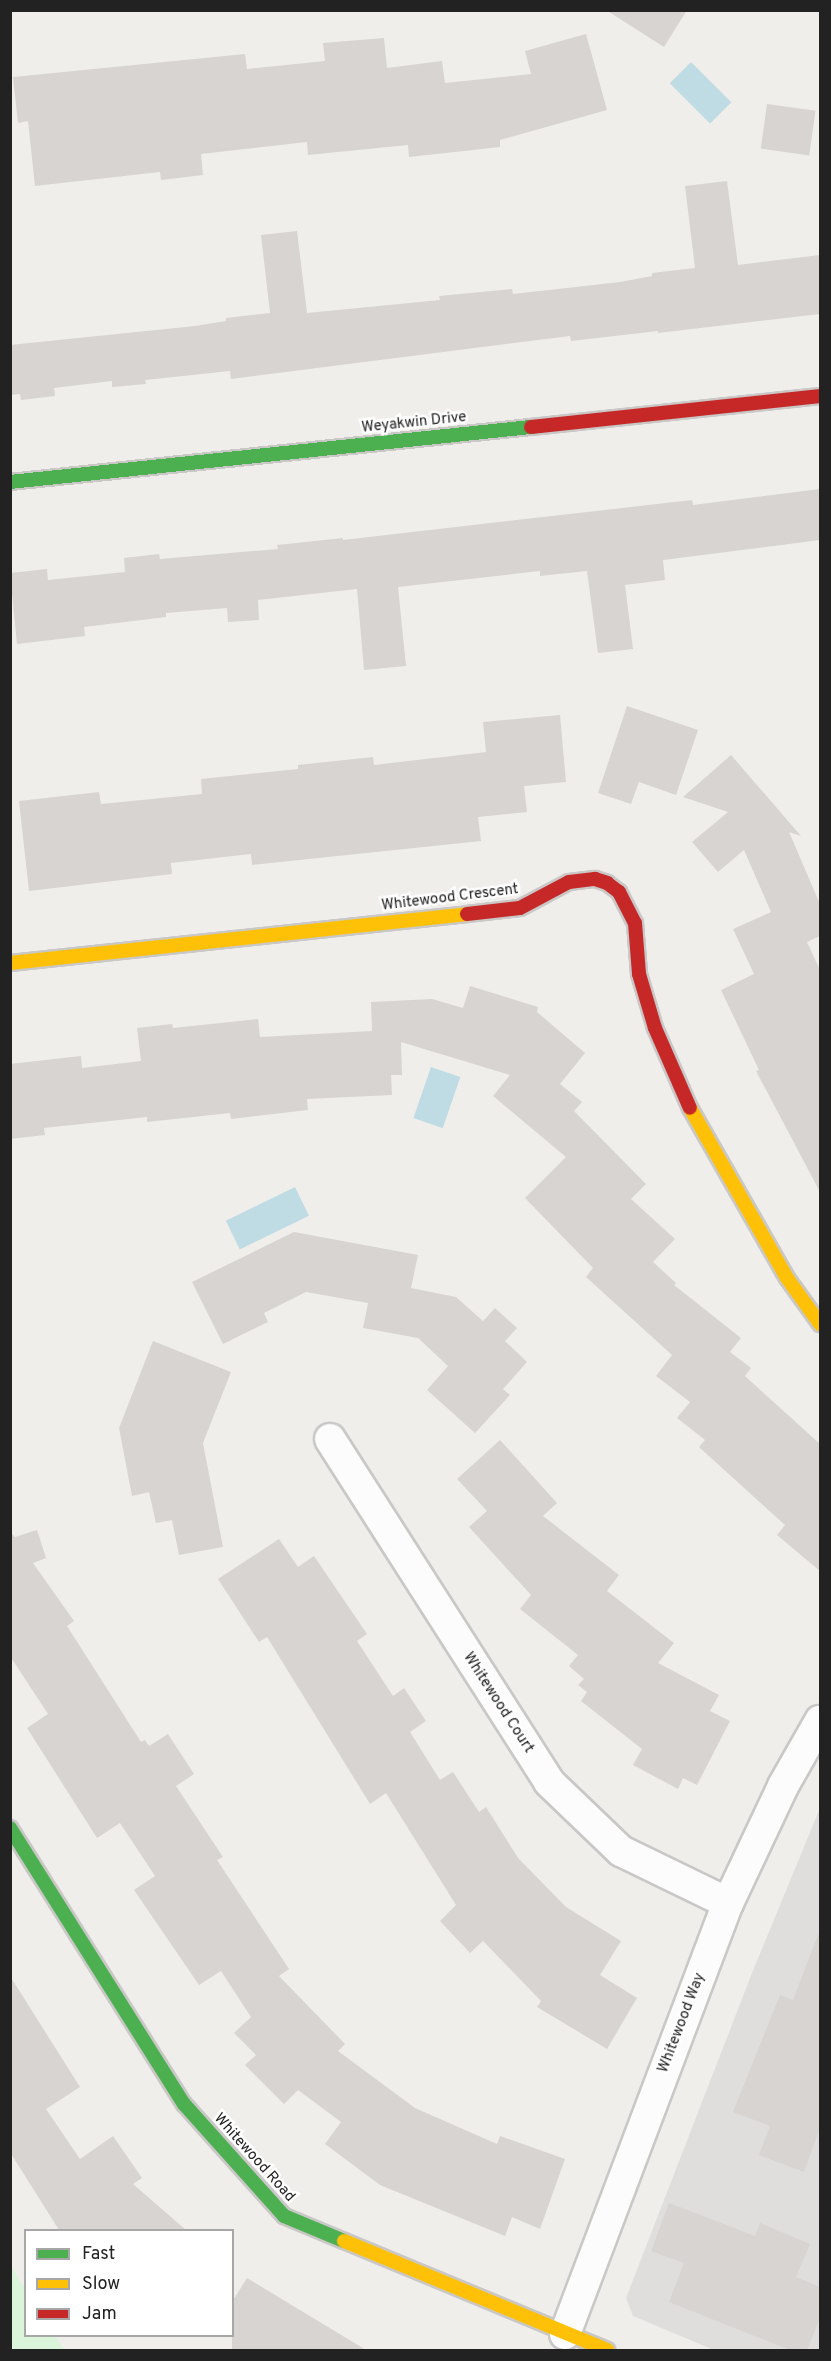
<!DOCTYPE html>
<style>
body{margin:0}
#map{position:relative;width:831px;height:2361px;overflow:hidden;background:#f0eeeb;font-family:Overpass,sans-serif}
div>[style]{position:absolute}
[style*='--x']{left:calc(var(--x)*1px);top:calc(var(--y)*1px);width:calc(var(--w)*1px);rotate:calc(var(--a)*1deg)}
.residential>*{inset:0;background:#dfdedc}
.park>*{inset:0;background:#daf5da}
.water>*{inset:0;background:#bfdbe3;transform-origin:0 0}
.building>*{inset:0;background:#d7d4d2;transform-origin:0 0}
.roads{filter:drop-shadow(2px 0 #c9c8c7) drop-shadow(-2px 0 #c9c8c7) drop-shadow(0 2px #c9c8c7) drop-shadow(0 -2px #c9c8c7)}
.street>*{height:30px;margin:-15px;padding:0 15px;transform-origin:15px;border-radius:15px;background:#fdfcfc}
.fast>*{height:14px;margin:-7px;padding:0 7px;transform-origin:7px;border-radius:7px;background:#4caf50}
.slow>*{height:14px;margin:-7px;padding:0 7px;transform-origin:7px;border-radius:7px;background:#ffc107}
.jam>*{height:14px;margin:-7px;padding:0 7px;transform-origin:7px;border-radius:7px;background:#c62828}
span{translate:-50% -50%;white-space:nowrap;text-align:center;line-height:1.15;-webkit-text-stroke:5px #fff;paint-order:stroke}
.street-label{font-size:15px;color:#222}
.frame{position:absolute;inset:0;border:12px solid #222;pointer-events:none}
.legend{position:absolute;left:24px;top:2229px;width:210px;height:108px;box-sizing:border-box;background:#fff;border:2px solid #a7a7a7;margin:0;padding:8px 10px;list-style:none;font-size:18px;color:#222}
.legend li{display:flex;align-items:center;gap:12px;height:30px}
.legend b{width:30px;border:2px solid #a7a7a7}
</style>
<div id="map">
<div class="residential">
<div style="clip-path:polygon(820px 1808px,820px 2350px,714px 2350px,633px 2316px,626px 2298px,752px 1973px)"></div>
</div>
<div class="park">
<div style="clip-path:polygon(11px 2266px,25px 2289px,26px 2336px,55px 2336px,65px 2350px,11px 2350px)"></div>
</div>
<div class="water">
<div style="left:691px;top:62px;width:57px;height:30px;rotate:45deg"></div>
<div style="left:431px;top:1067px;width:31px;height:54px;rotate:19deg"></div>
<div style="left:295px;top:1187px;width:32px;height:77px;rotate:64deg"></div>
</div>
<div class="building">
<div style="clip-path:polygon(606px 10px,687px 10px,664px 47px)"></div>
<div style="clip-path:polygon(586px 34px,607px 110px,500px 140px,500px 147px,409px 157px,408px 145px,308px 155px,307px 142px,201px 154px,203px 175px,161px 180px,160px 172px,35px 186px,28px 121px,18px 123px,13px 77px,245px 54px,247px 69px,325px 61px,323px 43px,384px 38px,387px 68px,442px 61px,445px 83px,531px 74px,525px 51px)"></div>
<div style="left:767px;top:104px;width:49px;height:45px;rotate:8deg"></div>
<div style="clip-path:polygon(727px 181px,738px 265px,820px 255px,820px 314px,658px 333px,658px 331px,571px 341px,570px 336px,231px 379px,230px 371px,145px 380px,146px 384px,112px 387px,112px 381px,54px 388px,55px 396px,21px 400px,20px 394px,10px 395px,10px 345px,195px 326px,226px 321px,226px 318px,270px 313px,261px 235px,297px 231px,307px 313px,440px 300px,439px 296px,512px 289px,513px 294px,620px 282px,652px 276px,652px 273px,695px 268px,685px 186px)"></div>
<div style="clip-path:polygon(820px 489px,820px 540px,663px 560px,665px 580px,625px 585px,633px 649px,598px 653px,587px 571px,540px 576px,540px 571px,398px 587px,406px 666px,364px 670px,357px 589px,258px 600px,259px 620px,228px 622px,227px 608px,166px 613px,166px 617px,84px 627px,85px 636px,17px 644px,10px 573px,47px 569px,48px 580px,125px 572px,124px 558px,159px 554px,160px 559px,278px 549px,277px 545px,343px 538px,343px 540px,692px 500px,693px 505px)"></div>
<div style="clip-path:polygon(627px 706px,698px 730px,676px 795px,639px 782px,631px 804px,598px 793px)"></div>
<div style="clip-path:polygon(560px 715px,566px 782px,524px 786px,527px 812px,478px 817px,481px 841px,252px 865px,251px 854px,171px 863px,172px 874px,29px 891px,19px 801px,99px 792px,101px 804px,202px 794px,201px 779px,298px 769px,298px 765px,373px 757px,374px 765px,486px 752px,483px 722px)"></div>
<div style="clip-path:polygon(731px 755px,801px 836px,789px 832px,820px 904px,820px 936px,807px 942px,820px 970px,820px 1192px,756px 1071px,759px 1070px,721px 990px,754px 974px,733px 929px,771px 912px,744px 850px,718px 872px,692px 842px,728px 812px,683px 797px)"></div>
<div style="clip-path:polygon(470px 986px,538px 1007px,537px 1012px,585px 1053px,560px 1084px,582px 1102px,574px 1111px,646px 1184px,631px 1199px,675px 1239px,653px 1262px,676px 1283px,674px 1285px,741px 1338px,730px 1352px,751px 1368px,745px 1376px,820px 1444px,820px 1571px,777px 1535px,785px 1525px,699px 1447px,705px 1440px,677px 1418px,690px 1402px,656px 1376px,672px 1355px,586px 1277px,593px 1268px,525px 1198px,566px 1157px,493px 1096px,510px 1075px,401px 1042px,402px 1075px,391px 1075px,392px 1095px,307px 1099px,308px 1110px,231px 1119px,230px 1113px,147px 1122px,147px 1117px,44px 1128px,45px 1135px,10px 1139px,10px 1064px,81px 1056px,82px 1068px,141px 1061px,137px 1028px,172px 1024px,173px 1028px,258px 1019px,260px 1037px,372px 1031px,371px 1002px,432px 999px,463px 1008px)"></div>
<div style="clip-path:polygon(294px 1232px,418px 1255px,411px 1288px,456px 1297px,483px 1321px,495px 1308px,517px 1328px,505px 1341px,527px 1362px,503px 1389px,510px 1395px,475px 1433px,427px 1390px,448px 1366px,418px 1338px,363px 1328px,368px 1303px,306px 1292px,264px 1313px,268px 1322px,223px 1344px,192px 1282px)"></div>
<div style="clip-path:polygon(153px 1341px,231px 1372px,203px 1443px,223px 1547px,179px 1555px,172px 1520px,156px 1523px,149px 1492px,132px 1496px,119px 1428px)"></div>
<div style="clip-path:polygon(500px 1440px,557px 1503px,543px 1516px,619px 1575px,607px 1591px,674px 1643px,658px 1663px,719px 1695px,710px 1711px,730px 1721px,697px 1785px,683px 1778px,678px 1789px,633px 1765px,642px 1749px,581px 1701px,587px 1692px,578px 1685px,584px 1679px,569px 1666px,578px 1655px,520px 1609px,531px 1595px,469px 1527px,487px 1511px,457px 1479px)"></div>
<div style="clip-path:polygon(37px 1530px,46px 1558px,33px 1563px,74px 1621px,67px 1626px,141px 1742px,145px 1740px,149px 1746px,168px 1734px,194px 1774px,176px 1786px,223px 1857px,217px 1860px,289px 1969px,279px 1976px,345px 2044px,338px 2051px,415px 2108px,497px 2144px,500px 2136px,565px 2159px,540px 2229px,512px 2217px,505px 2236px,380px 2185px,325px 2144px,341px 2122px,298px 2090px,284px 2104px,245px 2065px,256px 2055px,234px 2033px,251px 2017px,221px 1971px,199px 1985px,134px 1890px,155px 1876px,120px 1823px,97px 1838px,27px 1728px,48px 1714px,10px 1656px,10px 1532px,15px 1537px)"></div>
<div style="clip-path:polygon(279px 1539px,298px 1567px,314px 1556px,367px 1634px,357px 1641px,393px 1696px,404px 1688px,426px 1721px,410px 1732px,440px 1780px,453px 1772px,479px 1812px,486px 1807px,518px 1858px,566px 1907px,621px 1941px,600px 1975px,637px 1998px,607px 2049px,537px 2007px,541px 2001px,483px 1941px,470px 1953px,440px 1921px,456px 1905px,386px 1793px,370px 1804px,267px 1637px,259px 1642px,218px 1579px)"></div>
<div style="clip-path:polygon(818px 1935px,820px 1935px,820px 2128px,804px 2172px,759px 2155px,770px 2126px,733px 2112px,780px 1995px,793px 2000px)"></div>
<div style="clip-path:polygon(10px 1976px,80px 2087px,46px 2109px,80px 2159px,113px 2136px,142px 2178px,133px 2184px,186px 2230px,59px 2230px,10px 2152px)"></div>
<div style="clip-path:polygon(669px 2203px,755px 2236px,760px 2223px,810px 2244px,796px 2277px,820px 2287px,820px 2318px,807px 2350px,790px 2350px,669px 2302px,684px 2263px,651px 2251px)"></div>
<div style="clip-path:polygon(247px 2278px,366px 2350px,232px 2350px,232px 2302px)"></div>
</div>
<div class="roads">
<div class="street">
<div style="--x:330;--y:1439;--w:407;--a:57.4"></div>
<div style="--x:549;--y:1782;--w:100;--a:43.8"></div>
<div style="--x:621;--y:1851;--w:119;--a:25.9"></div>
<div style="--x:565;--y:2334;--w:461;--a:-69.3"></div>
<div style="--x:728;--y:1903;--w:129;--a:-64.8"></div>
<div style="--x:783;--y:1786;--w:75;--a:-60.4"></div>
</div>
<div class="fast">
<div style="--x:10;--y:482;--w:524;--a:-6.03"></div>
<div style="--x:10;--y:1828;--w:326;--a:57.8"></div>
<div style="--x:184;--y:2104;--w:150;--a:48.2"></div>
<div style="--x:284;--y:2216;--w:65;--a:22.6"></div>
</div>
<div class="slow">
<div style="--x:10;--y:963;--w:460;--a:-6.1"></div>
<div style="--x:690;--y:1108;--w:196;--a:60.3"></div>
<div style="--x:787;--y:1278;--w:57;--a:54.3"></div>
<div style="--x:344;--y:2241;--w:285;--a:22.5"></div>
</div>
<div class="jam">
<div style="--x:531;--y:427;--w:291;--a:-6.1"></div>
<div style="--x:467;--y:914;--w:53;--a:-6.5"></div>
<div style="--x:520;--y:908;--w:55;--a:-28"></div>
<div style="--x:569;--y:882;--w:26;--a:-7"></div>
<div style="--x:595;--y:879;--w:13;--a:18"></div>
<div style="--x:607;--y:883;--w:15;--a:37"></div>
<div style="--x:619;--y:892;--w:35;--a:63"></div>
<div style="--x:635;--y:923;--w:51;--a:85.5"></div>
<div style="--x:639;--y:974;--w:56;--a:73.5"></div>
<div style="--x:655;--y:1028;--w:87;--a:66.4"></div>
</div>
</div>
<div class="street-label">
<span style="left:414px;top:423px;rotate:-6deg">Weyakwin Drive</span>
<span style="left:450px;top:898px;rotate:-7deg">Whitewood Crescent</span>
<span style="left:498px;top:1703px;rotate:57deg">Whitewood Court</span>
<span style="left:682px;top:2023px;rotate:-69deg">Whitewood Way</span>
<span style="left:254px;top:2158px;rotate:48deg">Whitewood Road</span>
</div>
<div class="frame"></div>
<ul class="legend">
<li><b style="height:8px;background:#4caf50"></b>Fast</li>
<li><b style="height:8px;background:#ffc107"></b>Slow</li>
<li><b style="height:8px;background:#c62828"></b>Jam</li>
</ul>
</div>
